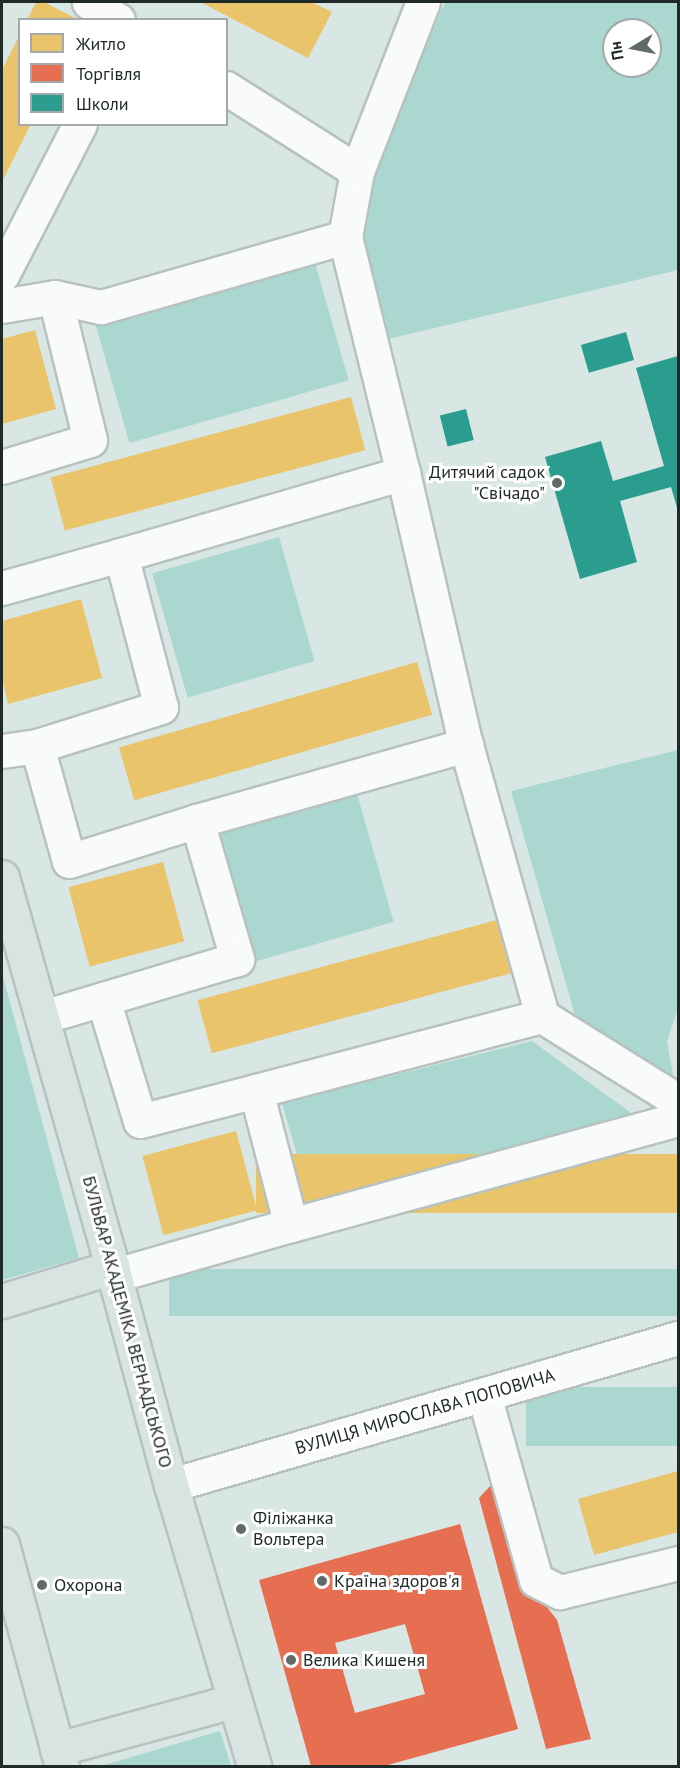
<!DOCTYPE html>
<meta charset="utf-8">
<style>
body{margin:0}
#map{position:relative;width:680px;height:1768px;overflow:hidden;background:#d8e6e4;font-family:"PT Sans",sans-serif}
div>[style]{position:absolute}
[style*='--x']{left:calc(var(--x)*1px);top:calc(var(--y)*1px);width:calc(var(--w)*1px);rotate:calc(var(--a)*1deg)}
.green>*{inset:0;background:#aad7d0;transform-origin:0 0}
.homes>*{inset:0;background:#e9c46a;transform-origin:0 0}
.shops>*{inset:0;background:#e76f51}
.schools>*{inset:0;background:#2a9d8f;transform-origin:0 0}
.roads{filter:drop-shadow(2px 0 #b7c2c0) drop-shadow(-2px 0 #b7c2c0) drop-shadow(0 2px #b7c2c0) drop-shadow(0 -2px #b7c2c0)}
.minor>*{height:33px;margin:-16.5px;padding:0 16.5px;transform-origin:16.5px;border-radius:16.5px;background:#f9fbfb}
.major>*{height:33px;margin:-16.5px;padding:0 16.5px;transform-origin:16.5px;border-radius:16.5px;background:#d7e4e2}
.dots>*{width:16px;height:16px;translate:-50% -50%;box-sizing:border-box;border:3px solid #fff;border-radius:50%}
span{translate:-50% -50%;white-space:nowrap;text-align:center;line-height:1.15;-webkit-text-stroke:6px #fff;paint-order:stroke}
.poi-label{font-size:18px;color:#1f2927}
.right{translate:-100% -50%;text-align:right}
.left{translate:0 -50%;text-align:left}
.street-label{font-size:18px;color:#1f2927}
.frame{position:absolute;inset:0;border:3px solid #1f2927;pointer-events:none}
.legend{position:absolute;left:18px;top:18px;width:210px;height:108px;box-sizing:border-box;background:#fff;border:2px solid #a5a9a9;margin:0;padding:8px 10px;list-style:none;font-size:18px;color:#1f2927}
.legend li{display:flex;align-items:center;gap:12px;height:30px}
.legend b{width:30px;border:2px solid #a5a9a9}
.north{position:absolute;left:602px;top:18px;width:60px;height:60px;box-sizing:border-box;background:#fff;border:2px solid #a5a9a9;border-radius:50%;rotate:260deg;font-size:16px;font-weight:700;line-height:24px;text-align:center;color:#1f2927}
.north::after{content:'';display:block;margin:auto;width:21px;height:27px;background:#606b69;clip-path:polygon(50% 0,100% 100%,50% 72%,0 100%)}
</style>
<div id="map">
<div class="green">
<div style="clip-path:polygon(evenodd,445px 2px,678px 2px,678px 270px,384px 340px,363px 234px,374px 173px,445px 2px,614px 30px,650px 30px,650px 66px,614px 66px,614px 30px)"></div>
<div style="left:315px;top:263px;width:122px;height:228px;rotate:74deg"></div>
<div style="left:279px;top:537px;width:129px;height:132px;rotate:74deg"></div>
<div style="clip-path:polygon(678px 750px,678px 1008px,667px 1041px,675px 1086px,576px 1019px,511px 791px)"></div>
<div style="left:357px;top:794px;width:133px;height:143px;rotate:74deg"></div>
<div style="clip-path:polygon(2px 973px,79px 1258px,2px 1280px)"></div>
<div style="clip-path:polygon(532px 1041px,631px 1113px,311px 1203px,282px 1103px)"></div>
<div style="left:678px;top:1269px;width:47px;height:509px;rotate:90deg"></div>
<div style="left:678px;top:1387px;width:59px;height:152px;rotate:90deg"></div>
<div style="clip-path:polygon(220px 1731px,231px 1766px,101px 1766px)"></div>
</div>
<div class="homes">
<div style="clip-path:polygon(36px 2px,44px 2px,79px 20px,27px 20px)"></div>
<div style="clip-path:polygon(200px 2px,311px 2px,332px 12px,308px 58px)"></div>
<div style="clip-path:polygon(20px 34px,20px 124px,31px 124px,2px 182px,2px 70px)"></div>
<div style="clip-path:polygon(35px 330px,56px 409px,2px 424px,2px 339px)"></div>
<div style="left:351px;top:397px;width:55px;height:311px;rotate:75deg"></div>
<div style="clip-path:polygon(81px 599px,102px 678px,8px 704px,2px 677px,2px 621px)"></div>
<div style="left:417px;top:662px;width:55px;height:310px;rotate:74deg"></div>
<div style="left:163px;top:862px;width:82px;height:98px;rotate:75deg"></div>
<div style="left:497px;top:920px;width:55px;height:310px;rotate:75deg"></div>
<div style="left:236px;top:1131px;width:82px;height:97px;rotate:75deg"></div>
<div style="left:678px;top:1154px;width:59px;height:422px;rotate:90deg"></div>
<div style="clip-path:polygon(678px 1471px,678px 1532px,594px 1555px,578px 1499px)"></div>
</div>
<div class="shops">
<div style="clip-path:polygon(490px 1486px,504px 1501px,520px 1572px,557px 1620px,591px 1739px,546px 1749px,479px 1498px)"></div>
<div style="clip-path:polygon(evenodd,460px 1524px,518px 1729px,384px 1766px,311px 1766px,259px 1580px,460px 1524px,405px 1624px,425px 1694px,355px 1713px,335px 1643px,405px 1624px)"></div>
</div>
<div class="schools">
<div style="left:626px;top:332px;width:29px;height:47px;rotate:74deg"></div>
<div style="clip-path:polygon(678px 356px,678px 511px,671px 487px,620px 501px,637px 562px,580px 579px,545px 457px,601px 441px,613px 481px,664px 466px,636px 368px)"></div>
<div style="left:466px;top:409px;width:32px;height:27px;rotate:76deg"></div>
</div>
<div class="roads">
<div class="minor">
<div style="--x:89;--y:2;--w:34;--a:32"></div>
<div style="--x:423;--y:2;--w:181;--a:111.3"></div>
<div style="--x:357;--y:171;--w:67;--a:100.3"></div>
<div style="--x:345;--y:237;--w:243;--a:76.2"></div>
<div style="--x:403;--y:473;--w:279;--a:77"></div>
<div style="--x:466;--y:745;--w:281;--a:74.3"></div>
<div style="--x:226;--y:88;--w:155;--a:32.4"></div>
<div style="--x:2;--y:275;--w:170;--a:-62.7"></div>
<div style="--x:2;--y:306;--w:54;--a:-9.6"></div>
<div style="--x:55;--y:297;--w:47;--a:12.3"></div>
<div style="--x:101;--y:307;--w:254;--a:-16"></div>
<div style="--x:2;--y:467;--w:92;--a:-17.1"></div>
<div style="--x:90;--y:440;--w:147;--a:-103.8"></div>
<div style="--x:121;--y:555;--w:294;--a:-16.2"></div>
<div style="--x:2;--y:588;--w:123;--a:-15.5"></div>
<div style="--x:121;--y:555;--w:157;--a:75.3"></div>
<div style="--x:161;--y:707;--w:130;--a:162.5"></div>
<div style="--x:2;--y:751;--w:35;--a:-8"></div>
<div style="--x:37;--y:746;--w:119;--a:74.5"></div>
<div style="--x:69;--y:861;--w:134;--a:-17.4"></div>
<div style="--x:197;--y:821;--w:144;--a:73.8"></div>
<div style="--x:237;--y:959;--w:203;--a:163.4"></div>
<div style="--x:197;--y:821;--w:280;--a:-15.8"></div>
<div style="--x:103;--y:999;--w:127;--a:73.1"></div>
<div style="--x:140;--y:1121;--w:120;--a:-14.5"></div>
<div style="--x:256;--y:1091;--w:138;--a:75.4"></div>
<div style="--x:291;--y:1225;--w:183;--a:164.1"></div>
<div style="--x:256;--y:1091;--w:296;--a:-14.7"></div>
<div style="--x:542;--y:1016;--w:160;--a:32"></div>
<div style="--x:291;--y:1225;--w:401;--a:-15.3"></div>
<div style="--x:484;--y:1395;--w:192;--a:74.3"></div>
<div style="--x:536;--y:1580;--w:27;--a:27"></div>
<div style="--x:560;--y:1592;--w:122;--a:-13.8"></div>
<div style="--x:171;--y:1485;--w:528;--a:-16.17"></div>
</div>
<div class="major">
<div style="--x:2;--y:877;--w:390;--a:74.2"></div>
<div style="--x:108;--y:1252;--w:241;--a:74.9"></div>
<div style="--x:171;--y:1485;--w:293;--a:73.5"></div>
<div style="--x:2;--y:1301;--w:116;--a:-17"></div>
<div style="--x:2;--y:1544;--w:230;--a:74.9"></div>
<div style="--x:57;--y:1749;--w:183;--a:-15.2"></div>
</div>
</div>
<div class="dots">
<div style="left:557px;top:483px;background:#606b69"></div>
<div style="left:241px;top:1529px;background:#606b69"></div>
<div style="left:322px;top:1581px;background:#606b69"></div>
<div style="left:42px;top:1585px;background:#606b69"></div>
<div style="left:291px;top:1660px;background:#606b69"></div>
</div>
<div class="poi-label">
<span class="right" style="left:545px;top:483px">Дитячий садок<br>"Свічадо"</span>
<span class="left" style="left:253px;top:1529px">Філіжанка<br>Вольтера</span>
<span class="left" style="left:334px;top:1581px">Країна здоров'я</span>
<span class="left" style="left:54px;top:1585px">Охорона</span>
<span class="left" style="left:303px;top:1660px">Велика Кишеня</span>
</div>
<div class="street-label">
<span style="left:127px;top:1322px;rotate:75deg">БУЛЬВАР АКАДЕМІКА ВЕРНАДСЬКОГО</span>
<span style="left:425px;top:1412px;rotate:-16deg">ВУЛИЦЯ МИРОСЛАВА ПОПОВИЧА</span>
</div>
<div class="frame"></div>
<ul class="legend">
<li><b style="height:16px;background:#e9c46a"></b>Житло</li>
<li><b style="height:16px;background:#e76f51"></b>Торгівля</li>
<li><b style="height:16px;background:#2a9d8f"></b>Школи</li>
</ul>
<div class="north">Пн</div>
</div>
